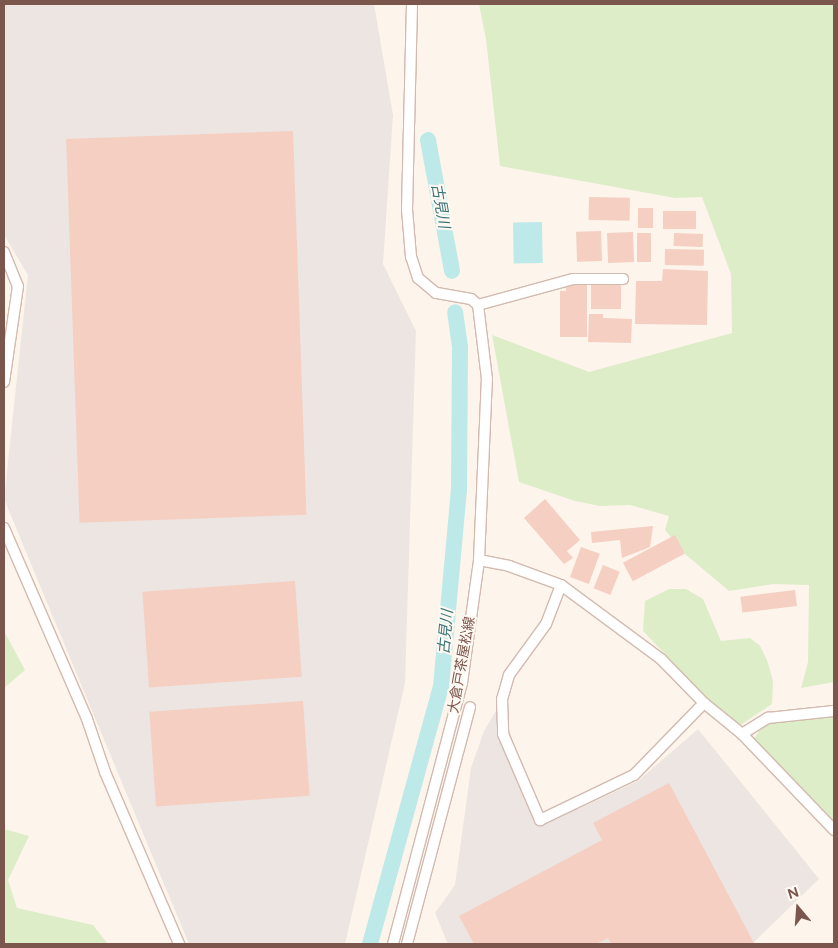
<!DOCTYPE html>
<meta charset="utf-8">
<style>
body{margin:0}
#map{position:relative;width:838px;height:948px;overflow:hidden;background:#fdf4eb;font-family:Figtree,"Noto Sans JP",sans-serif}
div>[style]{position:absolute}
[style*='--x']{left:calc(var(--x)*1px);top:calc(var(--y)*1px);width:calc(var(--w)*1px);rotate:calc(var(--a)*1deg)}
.industrial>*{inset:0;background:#ede5e1}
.green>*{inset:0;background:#dcedc8}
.water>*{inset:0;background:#bee9e9;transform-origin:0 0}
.river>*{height:16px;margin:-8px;padding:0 8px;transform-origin:8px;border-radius:8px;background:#bee9e9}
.building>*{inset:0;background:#f4cfc2;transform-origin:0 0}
.roads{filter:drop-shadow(1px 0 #d2baaf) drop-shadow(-1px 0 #d2baaf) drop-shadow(0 1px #d2baaf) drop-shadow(0 -1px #d2baaf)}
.minor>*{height:10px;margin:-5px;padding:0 5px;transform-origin:5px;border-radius:5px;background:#fff}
span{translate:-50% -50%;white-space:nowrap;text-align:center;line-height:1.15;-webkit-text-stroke:4px #fff9f3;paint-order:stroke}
.street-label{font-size:14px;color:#7b564c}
.water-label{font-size:15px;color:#3b7679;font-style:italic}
.frame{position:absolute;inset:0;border:5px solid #7b564c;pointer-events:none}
.north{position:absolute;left:773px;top:883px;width:50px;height:50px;-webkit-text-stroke:4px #fff9f3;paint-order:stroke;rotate:342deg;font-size:14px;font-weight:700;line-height:20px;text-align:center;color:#7b564c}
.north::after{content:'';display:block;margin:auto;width:18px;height:22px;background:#7b564c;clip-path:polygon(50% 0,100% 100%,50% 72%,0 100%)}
</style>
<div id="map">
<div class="industrial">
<div style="clip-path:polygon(4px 4px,374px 4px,393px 115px,383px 264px,416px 331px,405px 683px,345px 944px,189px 944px,4px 499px,28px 275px,4px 235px)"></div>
<div style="clip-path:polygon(500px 704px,540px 820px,580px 808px,638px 781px,698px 729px,819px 879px,752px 944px,448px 944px,435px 913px,455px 885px,471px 768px,484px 731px)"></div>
</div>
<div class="green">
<div style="clip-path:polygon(479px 4px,834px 4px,834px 682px,801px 688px,808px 662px,809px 585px,773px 584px,729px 591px,685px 554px,665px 530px,669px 516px,630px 505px,600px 506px,575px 501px,519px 482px,492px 335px,589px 372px,732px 333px,731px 274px,702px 197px,675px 198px,500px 166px,486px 39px)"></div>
<div style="clip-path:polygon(669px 589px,686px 589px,703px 599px,721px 641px,750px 638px,760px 646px,767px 660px,773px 681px,772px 704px,733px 730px,702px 704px,681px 671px,643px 631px,645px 601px)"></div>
<div style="clip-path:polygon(4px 631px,25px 670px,4px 688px)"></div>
<div style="clip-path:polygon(834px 712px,834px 831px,751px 743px,768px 718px)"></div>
<div style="clip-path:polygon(4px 829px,29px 836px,8px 880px,17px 908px,93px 925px,107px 943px,4px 944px)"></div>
</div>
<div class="water">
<div style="left:542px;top:222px;width:41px;height:29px;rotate:89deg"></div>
</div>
<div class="river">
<div style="--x:428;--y:140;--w:133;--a:79.6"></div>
<div style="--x:370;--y:944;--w:267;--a:-74.6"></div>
<div style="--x:441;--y:687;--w:197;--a:-84.8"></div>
<div style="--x:459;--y:491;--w:144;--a:-89.6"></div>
<div style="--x:460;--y:347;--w:35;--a:-98"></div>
</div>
<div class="building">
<div style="left:293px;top:131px;width:384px;height:227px;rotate:88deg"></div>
<div style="left:589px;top:197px;width:41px;height:23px;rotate:1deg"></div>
<div style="left:638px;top:208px;width:15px;height:20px"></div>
<div style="left:696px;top:211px;width:18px;height:33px;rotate:90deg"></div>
<div style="left:601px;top:231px;width:30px;height:25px;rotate:88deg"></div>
<div style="left:633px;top:232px;width:30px;height:26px;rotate:88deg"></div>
<div style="left:637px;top:233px;width:14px;height:29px"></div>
<div style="left:674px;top:233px;width:29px;height:13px;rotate:2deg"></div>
<div style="left:665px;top:249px;width:39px;height:16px;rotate:1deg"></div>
<div style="clip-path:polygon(663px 269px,708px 271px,707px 325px,635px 324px,636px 281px,662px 281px)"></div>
<div style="left:591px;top:282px;width:30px;height:27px"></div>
<div style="clip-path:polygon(566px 283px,587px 283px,587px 337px,560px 337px,560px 291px,566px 291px)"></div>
<div style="clip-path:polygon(589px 314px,603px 314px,603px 318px,632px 319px,631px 343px,588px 342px)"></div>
<div style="clip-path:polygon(545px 499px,580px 540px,567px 551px,573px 558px,564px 564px,524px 518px)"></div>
<div style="clip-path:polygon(653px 526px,650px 547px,622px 558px,620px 540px,592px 543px,591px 532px)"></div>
<div style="left:675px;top:535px;width:21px;height:59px;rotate:62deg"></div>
<div style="left:581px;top:547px;width:20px;height:32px;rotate:20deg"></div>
<div style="left:603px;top:565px;width:18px;height:25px;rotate:22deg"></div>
<div style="left:295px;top:581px;width:96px;height:153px;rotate:86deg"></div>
<div style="left:795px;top:590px;width:16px;height:55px;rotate:83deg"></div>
<div style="left:303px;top:701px;width:95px;height:154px;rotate:86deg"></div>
<div style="clip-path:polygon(669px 783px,754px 943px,611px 944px,608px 938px,596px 944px,474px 944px,459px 916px,602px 840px,593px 823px)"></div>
</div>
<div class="roads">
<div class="minor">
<div style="--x:4;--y:252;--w:37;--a:68"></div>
<div style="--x:18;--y:286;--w:97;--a:98.3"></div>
<div style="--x:478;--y:305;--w:98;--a:-15.3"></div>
<div style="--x:573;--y:279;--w:50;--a:0"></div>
<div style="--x:4;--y:528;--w:208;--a:66.5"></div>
<div style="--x:87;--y:719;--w:56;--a:71.2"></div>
<div style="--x:105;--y:772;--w:187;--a:66.7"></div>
<div style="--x:479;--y:560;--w:31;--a:11"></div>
<div style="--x:509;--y:566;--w:55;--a:20.1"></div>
<div style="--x:561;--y:585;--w:124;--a:36.5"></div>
<div style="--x:661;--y:659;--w:62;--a:45.7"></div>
<div style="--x:704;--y:703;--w:49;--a:39.2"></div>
<div style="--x:742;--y:734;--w:133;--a:46.2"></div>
<div style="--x:561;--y:585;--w:42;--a:111"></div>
<div style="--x:546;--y:624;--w:63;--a:126"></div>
<div style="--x:509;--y:675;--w:25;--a:106"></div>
<div style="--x:502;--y:699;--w:35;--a:88"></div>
<div style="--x:503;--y:734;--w:94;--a:66.7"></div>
<div style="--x:540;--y:820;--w:104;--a:-25.6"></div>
<div style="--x:634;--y:775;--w:100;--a:-45.8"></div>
<div style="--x:742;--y:734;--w:31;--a:-32"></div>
<div style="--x:768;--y:718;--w:66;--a:-6.1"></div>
<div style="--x:393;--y:944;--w:270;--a:-75.2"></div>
<div style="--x:462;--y:683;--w:124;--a:-82.1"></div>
<div style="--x:479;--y:560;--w:181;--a:-87.5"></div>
<div style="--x:487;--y:379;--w:75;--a:-96.9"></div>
<div style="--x:478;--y:305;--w:9;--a:-139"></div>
<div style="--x:471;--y:299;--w:36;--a:-170"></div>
<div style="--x:436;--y:293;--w:23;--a:-140"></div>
<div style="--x:418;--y:278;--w:22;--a:-108"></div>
<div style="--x:411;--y:257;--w:48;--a:-94.8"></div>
<div style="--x:407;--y:209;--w:205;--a:-88.6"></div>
<div style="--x:407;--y:944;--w:245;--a:-75.1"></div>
</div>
</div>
<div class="street-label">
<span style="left:462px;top:665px;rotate:-80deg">大倉戸茶屋松線</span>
</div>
<div class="water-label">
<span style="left:440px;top:206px;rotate:80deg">古見川</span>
<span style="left:446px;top:632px;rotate:-85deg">古見川</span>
</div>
<div class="frame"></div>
<div class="north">N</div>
</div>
